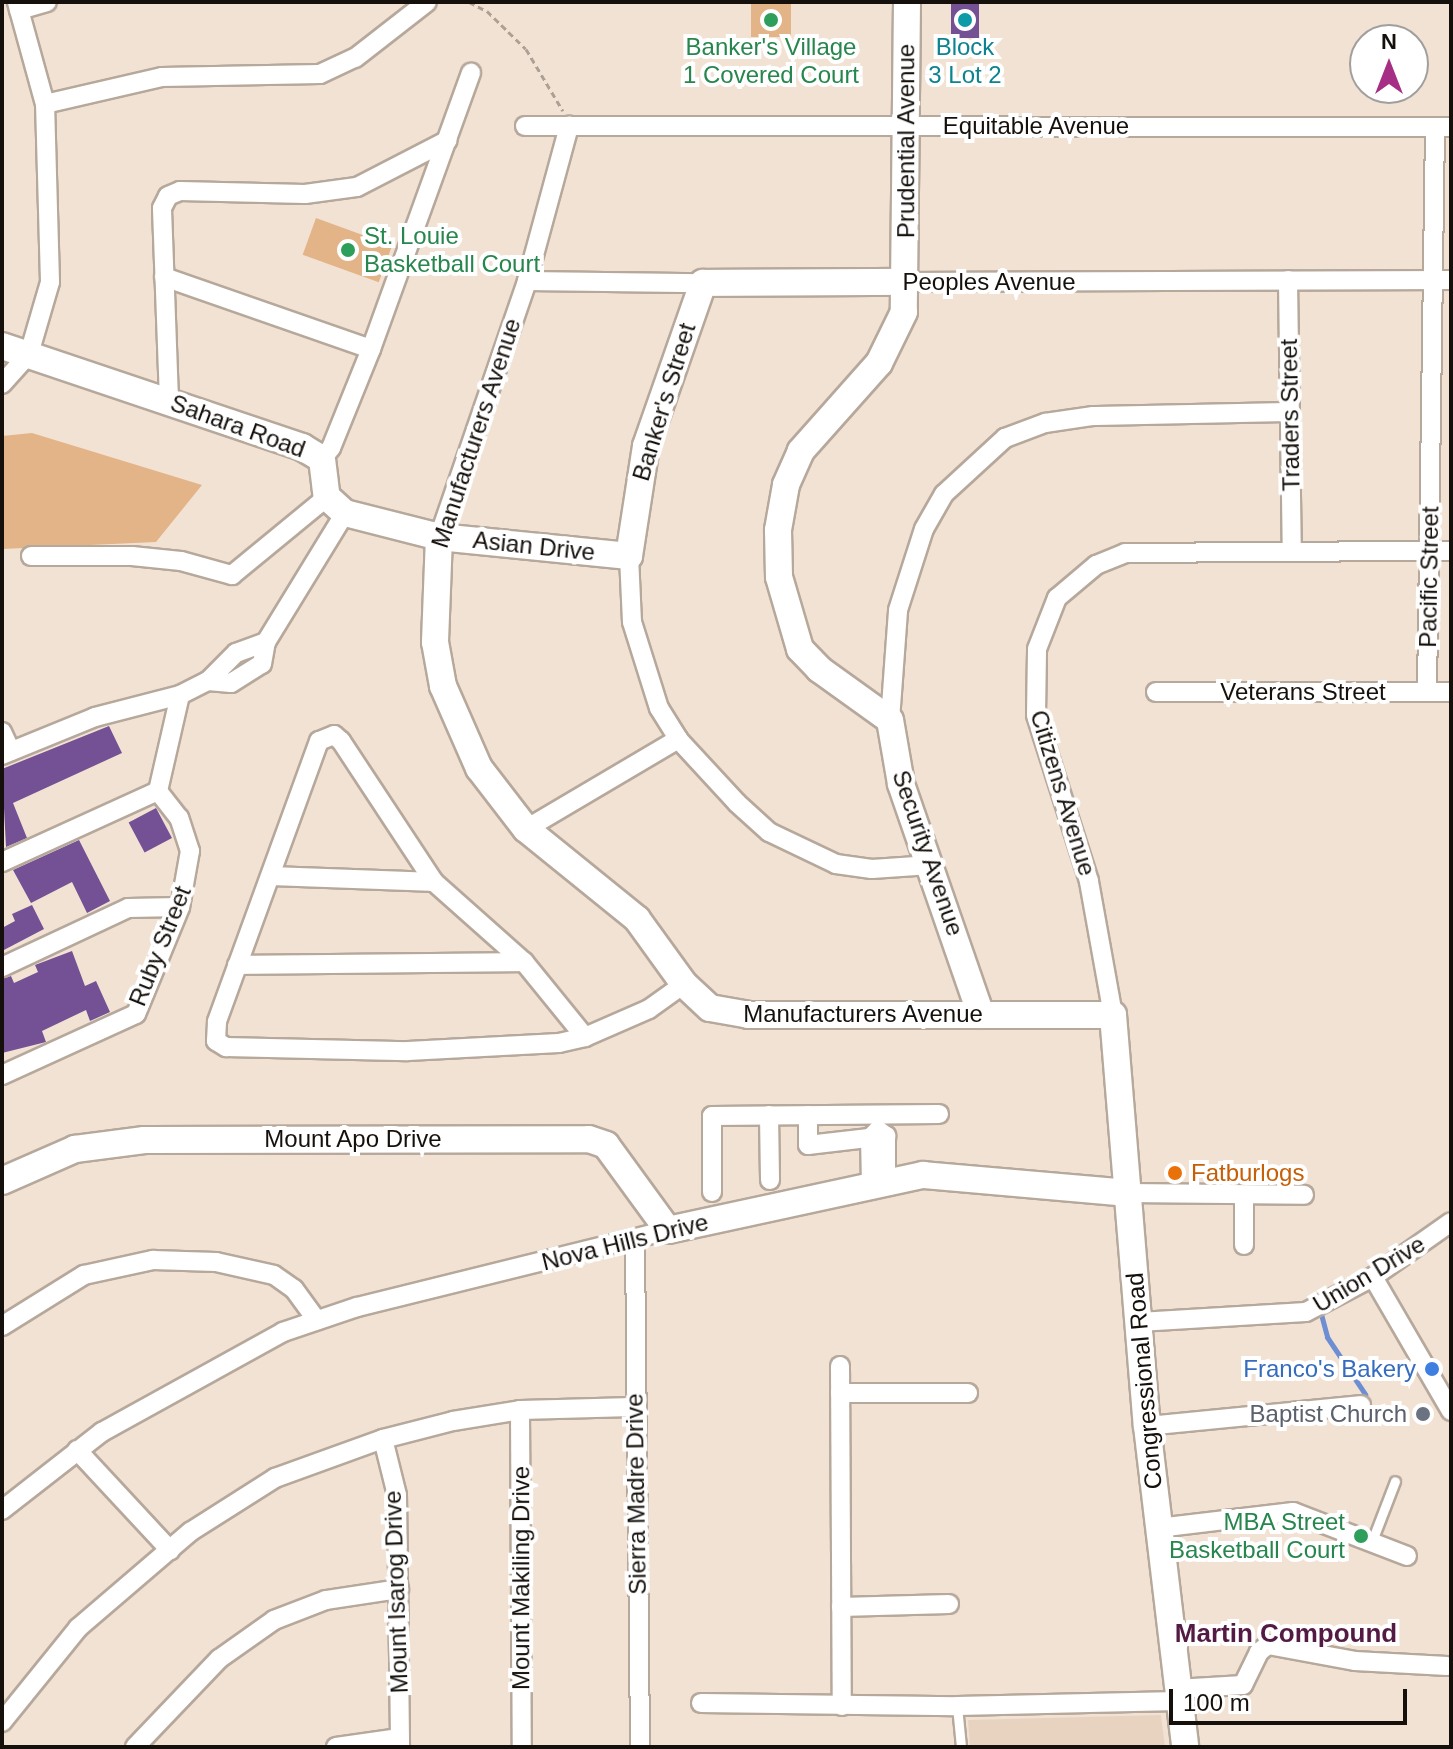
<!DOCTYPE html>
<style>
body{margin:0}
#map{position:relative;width:1453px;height:1749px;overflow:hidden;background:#f2e2d4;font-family:Arial,sans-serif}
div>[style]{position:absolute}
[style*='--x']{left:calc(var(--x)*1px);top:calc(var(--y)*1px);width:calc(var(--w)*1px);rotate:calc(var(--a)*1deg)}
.built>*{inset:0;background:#e8d3c0}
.green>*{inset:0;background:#e2b488;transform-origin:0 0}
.stream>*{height:5px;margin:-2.5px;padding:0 2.5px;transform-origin:2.5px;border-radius:2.5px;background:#6d8ed2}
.building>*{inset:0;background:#735194;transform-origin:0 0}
.path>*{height:3px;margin-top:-1.5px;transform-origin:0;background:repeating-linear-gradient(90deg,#aca095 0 6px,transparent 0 10px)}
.roads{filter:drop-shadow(2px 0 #b6a89b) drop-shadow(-2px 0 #b6a89b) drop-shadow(0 2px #b6a89b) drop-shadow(0 -2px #b6a89b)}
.lane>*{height:9px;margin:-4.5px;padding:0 4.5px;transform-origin:4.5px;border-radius:4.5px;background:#fff}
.street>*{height:18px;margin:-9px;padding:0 9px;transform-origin:9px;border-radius:9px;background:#fff}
.secondary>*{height:26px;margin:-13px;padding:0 13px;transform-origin:13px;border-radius:13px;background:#fff}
.dots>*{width:22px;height:22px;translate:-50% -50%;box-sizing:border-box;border:4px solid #fff;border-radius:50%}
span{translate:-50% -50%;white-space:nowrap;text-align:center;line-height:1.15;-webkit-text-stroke:8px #fff;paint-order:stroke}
.leisure-label{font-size:24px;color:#27864d}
.left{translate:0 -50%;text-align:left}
.right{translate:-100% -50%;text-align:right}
.culture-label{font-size:24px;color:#0d838f}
.street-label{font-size:24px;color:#15100c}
.food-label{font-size:24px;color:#c56008}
.shop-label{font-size:24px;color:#366cbe}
.worship-label{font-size:24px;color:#5b616d}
.neighbourhood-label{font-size:26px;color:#531a43;font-weight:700}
.frame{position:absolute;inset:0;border:4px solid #15100c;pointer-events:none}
.north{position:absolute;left:1349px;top:24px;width:80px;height:80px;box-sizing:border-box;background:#fff;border:2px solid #a19f9e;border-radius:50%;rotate:0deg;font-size:22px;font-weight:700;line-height:32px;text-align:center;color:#15100c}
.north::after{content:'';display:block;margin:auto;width:28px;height:36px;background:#a62f86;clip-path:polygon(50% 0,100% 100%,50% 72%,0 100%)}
.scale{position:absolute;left:1169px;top:1689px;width:238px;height:36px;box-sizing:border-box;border:4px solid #15100c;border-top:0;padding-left:10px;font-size:24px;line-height:28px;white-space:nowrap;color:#15100c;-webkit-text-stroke:6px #fff;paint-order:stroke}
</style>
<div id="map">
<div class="built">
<div style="clip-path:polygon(1161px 1715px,1165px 1747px,970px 1747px,968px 1720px)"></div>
</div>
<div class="green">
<div style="left:751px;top:2px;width:40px;height:35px"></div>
<div style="left:316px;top:218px;width:81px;height:39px;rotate:20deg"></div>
<div style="clip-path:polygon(32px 433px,202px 485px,156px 542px,2px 549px,2px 436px)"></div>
</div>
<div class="stream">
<div style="--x:1321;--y:1314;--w:24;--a:75"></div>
<div style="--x:1327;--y:1337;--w:69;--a:56.3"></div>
</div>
<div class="building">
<div style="left:951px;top:2px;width:28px;height:36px"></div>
<div style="clip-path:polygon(109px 726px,122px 753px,13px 803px,27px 838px,6px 847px,2px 769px)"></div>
<div style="left:156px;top:808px;width:34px;height:31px;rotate:62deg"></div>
<div style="clip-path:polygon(79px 840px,110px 901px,87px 913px,72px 882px,31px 903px,13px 870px)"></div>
<div style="clip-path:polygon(32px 905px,44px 929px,2px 951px,2px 928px,15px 921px,12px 914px)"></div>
<div style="clip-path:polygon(72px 951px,85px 986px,96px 981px,110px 1012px,90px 1021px,86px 1010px,42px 1031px,46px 1042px,2px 1053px,2px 979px,11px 976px,14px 983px,38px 972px,35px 965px)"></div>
</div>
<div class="path">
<div style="--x:469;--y:2;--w:20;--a:27"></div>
<div style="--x:487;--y:11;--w:54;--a:44.3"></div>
<div style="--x:526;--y:49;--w:72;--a:59.2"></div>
</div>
<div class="roads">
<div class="lane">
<div style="--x:1372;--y:1541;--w:64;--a:-69"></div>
<div style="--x:957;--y:1706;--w:41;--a:84.4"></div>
</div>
<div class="street">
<div style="--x:19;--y:10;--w:29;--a:-16"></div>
<div style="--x:45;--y:104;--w:120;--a:-13"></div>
<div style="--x:162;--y:77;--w:158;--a:-1.1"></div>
<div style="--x:320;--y:74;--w:38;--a:-25"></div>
<div style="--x:355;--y:58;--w:91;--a:-37.9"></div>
<div style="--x:525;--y:126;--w:926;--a:0.06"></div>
<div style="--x:164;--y:277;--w:219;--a:19.2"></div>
<div style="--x:1288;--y:280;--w:270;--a:89.2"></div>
<div style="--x:527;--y:281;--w:176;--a:0.7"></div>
<div style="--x:906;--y:282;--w:545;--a:-0.21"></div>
<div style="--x:2;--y:384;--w:40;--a:-48"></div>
<div style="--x:29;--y:354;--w:75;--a:-73.7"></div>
<div style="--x:50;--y:282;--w:178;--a:-91.6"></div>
<div style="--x:45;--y:104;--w:106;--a:-105.4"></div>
<div style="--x:169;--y:400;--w:192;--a:-92.1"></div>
<div style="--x:162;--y:208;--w:13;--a:-63"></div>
<div style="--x:168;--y:196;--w:13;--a:-23"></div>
<div style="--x:180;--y:191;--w:125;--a:1.4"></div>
<div style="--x:305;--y:194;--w:52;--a:-7.7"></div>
<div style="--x:357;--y:187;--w:102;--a:-27.3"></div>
<div style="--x:322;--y:459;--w:14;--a:-51"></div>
<div style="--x:331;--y:448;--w:107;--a:-68"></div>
<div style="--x:371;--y:349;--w:294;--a:-70.1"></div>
<div style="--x:439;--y:537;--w:271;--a:-71"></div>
<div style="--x:527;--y:281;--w:161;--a:-74.8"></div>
<div style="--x:31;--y:556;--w:101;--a:0"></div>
<div style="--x:132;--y:556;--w:49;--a:5.8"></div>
<div style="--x:181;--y:561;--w:53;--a:15.4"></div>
<div style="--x:232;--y:575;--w:123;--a:-39.4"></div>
<div style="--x:629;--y:556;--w:66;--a:87.4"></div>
<div style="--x:632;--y:622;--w:90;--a:72.6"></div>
<div style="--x:659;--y:708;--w:36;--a:58"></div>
<div style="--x:678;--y:739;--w:87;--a:47.3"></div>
<div style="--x:737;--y:803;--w:43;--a:42.2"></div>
<div style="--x:769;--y:832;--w:74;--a:25.5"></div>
<div style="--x:836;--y:864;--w:36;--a:8"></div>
<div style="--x:872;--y:869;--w:59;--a:-3.9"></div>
<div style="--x:208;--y:681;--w:23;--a:5"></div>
<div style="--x:231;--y:683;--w:36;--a:-32"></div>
<div style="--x:262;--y:664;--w:22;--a:-80"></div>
<div style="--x:266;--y:642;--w:151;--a:-58.5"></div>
<div style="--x:1156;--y:692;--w:295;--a:0"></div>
<div style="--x:1427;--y:692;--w:565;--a:-89.19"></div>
<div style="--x:890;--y:720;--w:110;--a:-85.8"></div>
<div style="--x:898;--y:610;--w:85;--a:-72.2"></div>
<div style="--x:924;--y:529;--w:40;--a:-60.3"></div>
<div style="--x:944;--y:494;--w:83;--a:-42.6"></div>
<div style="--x:1005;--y:438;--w:43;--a:-20.6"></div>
<div style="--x:1045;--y:423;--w:49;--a:-8.3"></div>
<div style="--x:1093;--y:416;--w:197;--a:-1.2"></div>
<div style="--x:2;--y:732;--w:21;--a:65"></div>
<div style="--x:2;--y:755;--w:100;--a:-22.2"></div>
<div style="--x:95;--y:717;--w:88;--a:-14.5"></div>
<div style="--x:180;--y:695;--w:31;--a:-27"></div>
<div style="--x:208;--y:681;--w:40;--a:-45"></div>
<div style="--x:236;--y:653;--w:32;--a:-20"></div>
<div style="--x:526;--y:829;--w:177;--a:-30.6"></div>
<div style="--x:2;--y:862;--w:171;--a:-24.5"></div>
<div style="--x:158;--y:791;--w:98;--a:-77.1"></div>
<div style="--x:273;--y:876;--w:161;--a:2.1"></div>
<div style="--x:237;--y:965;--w:287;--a:-0.6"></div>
<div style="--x:2;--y:967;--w:139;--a:-25.1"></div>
<div style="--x:128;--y:908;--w:52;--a:-1.1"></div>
<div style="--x:1113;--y:1015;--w:136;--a:-100.2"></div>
<div style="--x:1089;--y:881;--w:174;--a:-107.7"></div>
<div style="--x:1036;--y:715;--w:66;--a:-89.1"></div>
<div style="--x:1037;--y:649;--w:55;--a:-68.6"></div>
<div style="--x:1057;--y:598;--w:51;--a:-40.2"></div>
<div style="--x:1096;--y:565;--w:31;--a:-22"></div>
<div style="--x:1125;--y:553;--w:326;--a:-0.4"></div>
<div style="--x:585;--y:1037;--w:97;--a:-129.1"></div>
<div style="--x:524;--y:962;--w:120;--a:-138.4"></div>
<div style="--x:434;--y:882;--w:169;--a:-123.4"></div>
<div style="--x:341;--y:741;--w:9;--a:-139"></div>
<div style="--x:334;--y:735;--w:16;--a:158"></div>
<div style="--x:319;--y:741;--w:299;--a:110"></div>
<div style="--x:217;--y:1022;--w:19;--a:93"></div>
<div style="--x:216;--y:1041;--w:12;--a:31"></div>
<div style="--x:226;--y:1047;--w:182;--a:1.3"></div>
<div style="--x:408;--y:1051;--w:151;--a:-3"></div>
<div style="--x:559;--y:1043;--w:27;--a:-13"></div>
<div style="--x:585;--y:1037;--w:70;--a:-23.6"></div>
<div style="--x:649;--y:1009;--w:43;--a:-35.5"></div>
<div style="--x:2;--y:1075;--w:147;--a:-24.5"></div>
<div style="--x:136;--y:1014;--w:116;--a:-67.6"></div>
<div style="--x:180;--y:907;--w:57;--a:-79.9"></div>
<div style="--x:190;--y:851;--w:35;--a:-108"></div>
<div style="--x:179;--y:818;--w:34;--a:-128"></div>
<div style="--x:769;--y:1115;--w:65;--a:89.1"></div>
<div style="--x:808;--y:1115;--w:30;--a:90"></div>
<div style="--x:808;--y:1145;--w:79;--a:-6.6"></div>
<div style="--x:878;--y:1130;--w:10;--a:37"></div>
<div style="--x:886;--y:1136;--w:45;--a:90"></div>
<div style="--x:871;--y:1184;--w:46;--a:-91.2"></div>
<div style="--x:870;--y:1138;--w:11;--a:-45"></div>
<div style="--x:712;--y:1192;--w:76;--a:-90"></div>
<div style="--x:712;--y:1116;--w:227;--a:-0.5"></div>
<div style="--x:1127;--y:1193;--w:177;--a:0.6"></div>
<div style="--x:1244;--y:1195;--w:50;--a:90"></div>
<div style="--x:635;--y:1242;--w:505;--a:89.43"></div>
<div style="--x:1373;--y:1277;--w:155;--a:59.8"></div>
<div style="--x:1139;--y:1322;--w:167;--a:-3.4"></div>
<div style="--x:1306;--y:1312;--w:76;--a:-27.6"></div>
<div style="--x:1373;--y:1277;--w:95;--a:-35.2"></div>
<div style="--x:2;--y:1326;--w:97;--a:-31.9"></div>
<div style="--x:84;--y:1275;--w:71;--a:-12.3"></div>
<div style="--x:153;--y:1260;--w:63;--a:1.8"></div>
<div style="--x:216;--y:1262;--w:59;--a:12.6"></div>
<div style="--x:274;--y:1275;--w:24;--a:35"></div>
<div style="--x:294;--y:1289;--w:39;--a:54"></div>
<div style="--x:840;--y:1366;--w:340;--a:89.7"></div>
<div style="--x:840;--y:1393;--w:128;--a:0"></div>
<div style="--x:520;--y:1410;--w:337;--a:89.7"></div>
<div style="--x:1147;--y:1426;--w:215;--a:-5.6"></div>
<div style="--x:383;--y:1439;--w:58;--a:76"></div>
<div style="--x:397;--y:1495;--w:252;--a:89.3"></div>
<div style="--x:77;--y:1450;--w:137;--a:47.1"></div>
<div style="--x:2;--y:1510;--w:127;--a:-38"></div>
<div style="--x:102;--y:1432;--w:207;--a:-28.9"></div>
<div style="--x:283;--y:1332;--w:78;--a:-18.7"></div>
<div style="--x:357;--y:1307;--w:320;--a:-13.9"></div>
<div style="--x:1158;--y:1528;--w:136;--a:-6.8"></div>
<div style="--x:1293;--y:1512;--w:122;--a:21.1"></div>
<div style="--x:841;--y:1607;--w:108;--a:-1.6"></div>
<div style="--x:1176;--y:1689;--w:67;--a:-3.4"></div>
<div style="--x:1243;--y:1685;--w:37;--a:-64"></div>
<div style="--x:1259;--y:1652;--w:11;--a:-38"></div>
<div style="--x:1268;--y:1645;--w:88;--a:10.4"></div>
<div style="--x:1355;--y:1661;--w:92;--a:3.1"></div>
<div style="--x:701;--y:1703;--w:256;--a:0.7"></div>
<div style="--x:957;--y:1706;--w:221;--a:-1.3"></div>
<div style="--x:2;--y:1722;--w:121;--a:-51"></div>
<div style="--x:78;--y:1628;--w:148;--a:-40.6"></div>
<div style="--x:190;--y:1532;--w:101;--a:-32.4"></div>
<div style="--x:275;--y:1478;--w:115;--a:-19.9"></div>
<div style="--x:383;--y:1439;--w:72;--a:-14.4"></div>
<div style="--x:453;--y:1421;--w:68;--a:-9.3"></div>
<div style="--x:520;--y:1410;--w:113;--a:-1.5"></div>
<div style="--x:135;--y:1747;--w:122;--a:-46.3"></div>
<div style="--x:219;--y:1659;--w:67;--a:-35.3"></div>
<div style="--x:274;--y:1620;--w:56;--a:-21"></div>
<div style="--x:326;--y:1600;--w:74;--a:-8.6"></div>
<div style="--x:336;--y:1747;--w:64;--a:-8.1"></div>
</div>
<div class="secondary">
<div style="--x:907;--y:2;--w:310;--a:90.6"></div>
<div style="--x:904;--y:312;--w:57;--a:116.1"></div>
<div style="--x:879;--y:363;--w:118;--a:131.6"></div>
<div style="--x:801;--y:451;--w:37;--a:114"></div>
<div style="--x:786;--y:485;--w:46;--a:100.1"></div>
<div style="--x:778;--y:530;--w:47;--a:88.8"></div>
<div style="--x:779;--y:577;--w:75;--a:73.7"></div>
<div style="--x:800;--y:649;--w:28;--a:46"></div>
<div style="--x:819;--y:669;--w:87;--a:35.7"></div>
<div style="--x:890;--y:720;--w:65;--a:80.2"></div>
<div style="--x:901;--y:784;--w:244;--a:70.9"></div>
<div style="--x:2;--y:346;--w:317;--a:18.6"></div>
<div style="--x:302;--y:447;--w:23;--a:31"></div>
<div style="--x:322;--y:459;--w:38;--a:83"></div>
<div style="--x:327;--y:497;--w:24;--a:42"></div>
<div style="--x:345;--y:513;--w:97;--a:14.3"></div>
<div style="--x:439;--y:537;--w:191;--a:5.7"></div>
<div style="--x:629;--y:556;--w:111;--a:-81.2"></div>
<div style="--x:646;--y:446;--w:173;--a:-70.7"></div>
<div style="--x:703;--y:283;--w:203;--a:-0.3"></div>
<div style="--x:439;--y:537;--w:105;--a:92.2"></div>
<div style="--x:435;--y:642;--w:45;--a:79.7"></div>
<div style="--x:443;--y:686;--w:90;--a:66.3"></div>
<div style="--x:479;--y:768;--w:77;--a:52.4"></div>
<div style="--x:526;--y:829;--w:143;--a:39"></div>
<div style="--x:637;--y:919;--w:80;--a:54.1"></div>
<div style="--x:684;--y:984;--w:35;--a:43"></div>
<div style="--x:710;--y:1008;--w:39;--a:10"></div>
<div style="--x:748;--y:1015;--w:365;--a:0"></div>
<div style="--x:1113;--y:1015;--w:412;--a:85.3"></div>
<div style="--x:1147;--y:1426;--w:323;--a:83.2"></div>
<div style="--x:2;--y:1181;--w:80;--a:-23.7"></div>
<div style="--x:75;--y:1149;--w:70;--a:-7.4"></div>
<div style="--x:144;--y:1140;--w:445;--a:-0.1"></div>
<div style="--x:589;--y:1139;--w:18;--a:19"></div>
<div style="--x:606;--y:1145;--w:105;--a:53.9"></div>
<div style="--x:668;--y:1230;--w:261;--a:-12.2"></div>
<div style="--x:923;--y:1175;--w:205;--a:5"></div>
</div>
</div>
<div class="dots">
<div style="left:771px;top:20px;background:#2e9e5b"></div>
<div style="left:965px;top:20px;background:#0f9aa8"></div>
<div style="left:348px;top:250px;background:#2e9e5b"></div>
<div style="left:1175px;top:1173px;background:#e8710a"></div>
<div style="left:1432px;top:1369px;background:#3f7fe0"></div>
<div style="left:1423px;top:1414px;background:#6b7280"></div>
<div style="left:1361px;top:1536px;background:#2e9e5b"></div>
</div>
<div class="leisure-label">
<span style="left:771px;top:61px">Banker's Village<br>1 Covered Court</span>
<span class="left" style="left:364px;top:250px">St. Louie<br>Basketball Court</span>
<span class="right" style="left:1345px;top:1536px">MBA Street<br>Basketball Court</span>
</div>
<div class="culture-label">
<span style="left:965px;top:61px">Block<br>3 Lot 2</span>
</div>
<div class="street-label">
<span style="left:1036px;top:126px">Equitable Avenue</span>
<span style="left:906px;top:141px;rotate:-90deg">Prudential Avenue</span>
<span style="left:989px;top:282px">Peoples Avenue</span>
<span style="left:664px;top:402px;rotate:-73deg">Banker's Street</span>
<span style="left:1290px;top:415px;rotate:-91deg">Traders Street</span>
<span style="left:238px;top:426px;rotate:20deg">Sahara Road</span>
<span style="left:476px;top:433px;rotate:-72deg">Manufacturers Avenue</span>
<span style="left:534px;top:546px;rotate:6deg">Asian Drive</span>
<span style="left:1429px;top:577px;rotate:-89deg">Pacific Street</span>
<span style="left:1303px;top:692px">Veterans Street</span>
<span style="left:1063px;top:793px;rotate:73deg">Citizens Avenue</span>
<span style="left:928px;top:853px;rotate:71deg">Security Avenue</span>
<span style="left:160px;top:946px;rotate:-68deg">Ruby Street</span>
<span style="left:863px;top:1014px">Manufacturers Avenue</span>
<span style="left:353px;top:1139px">Mount Apo Drive</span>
<span style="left:625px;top:1242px;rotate:-14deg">Nova Hills Drive</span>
<span style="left:1369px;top:1274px;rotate:-31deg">Union Drive</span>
<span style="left:1144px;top:1381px;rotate:-95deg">Congressional Road</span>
<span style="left:636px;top:1494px;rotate:-91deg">Sierra Madre Drive</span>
<span style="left:521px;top:1578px;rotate:-90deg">Mount Makiling Drive</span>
<span style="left:396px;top:1592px;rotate:-92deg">Mount Isarog Drive</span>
</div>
<div class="food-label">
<span class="left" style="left:1191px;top:1173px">Fatburlogs</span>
</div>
<div class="shop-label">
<span class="right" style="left:1416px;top:1369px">Franco's Bakery</span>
</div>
<div class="worship-label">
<span class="right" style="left:1407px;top:1414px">Baptist Church</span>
</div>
<div class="neighbourhood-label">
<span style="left:1286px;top:1634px">Martin Compound</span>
</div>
<div class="frame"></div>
<div class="north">N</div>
<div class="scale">100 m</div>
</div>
